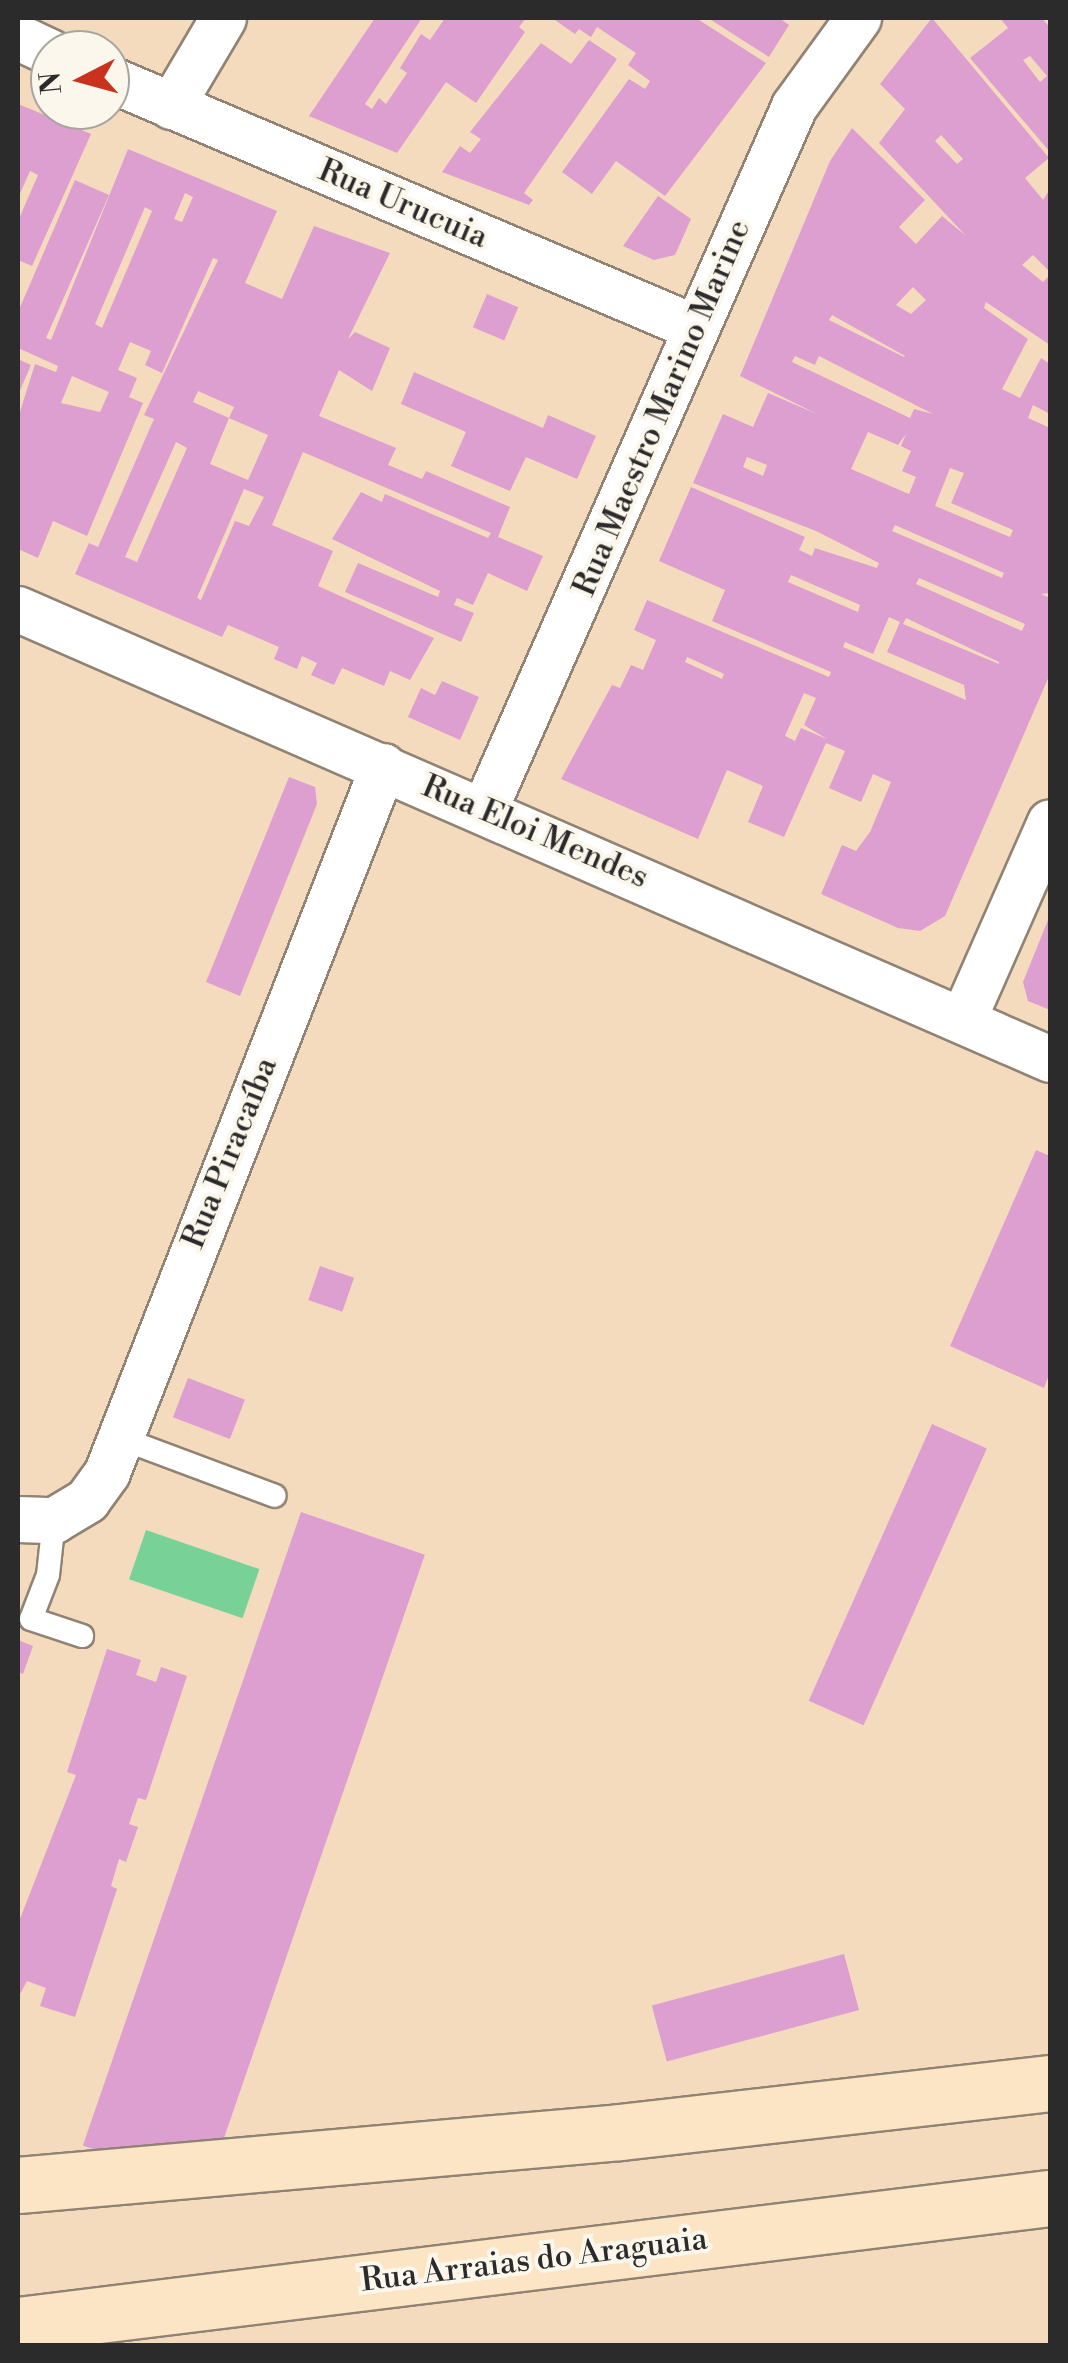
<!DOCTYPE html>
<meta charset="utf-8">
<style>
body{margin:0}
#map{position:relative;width:1068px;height:2363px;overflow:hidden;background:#f4dbbe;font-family:"Libre Bodoni",serif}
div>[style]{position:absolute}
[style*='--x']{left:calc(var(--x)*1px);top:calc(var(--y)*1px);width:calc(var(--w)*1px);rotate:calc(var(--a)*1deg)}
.green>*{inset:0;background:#78d298;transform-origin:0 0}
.building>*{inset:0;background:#dd9fd0;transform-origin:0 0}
.roads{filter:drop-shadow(2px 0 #908374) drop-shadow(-2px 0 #908374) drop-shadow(0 2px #908374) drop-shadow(0 -2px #908374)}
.service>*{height:22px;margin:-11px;padding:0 11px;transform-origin:11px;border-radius:11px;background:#fff}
.minor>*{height:45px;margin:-22.5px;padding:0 22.5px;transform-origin:22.5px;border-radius:22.5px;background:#fff}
.secondary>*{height:55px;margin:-27.5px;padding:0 27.5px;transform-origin:27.5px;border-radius:27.5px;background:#fce5c4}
span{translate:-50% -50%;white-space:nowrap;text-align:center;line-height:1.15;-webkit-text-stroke:8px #fbf7ec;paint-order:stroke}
.street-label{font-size:32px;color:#2b2b2b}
.frame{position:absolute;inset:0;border:20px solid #2b2b2b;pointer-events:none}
.north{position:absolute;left:30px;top:30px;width:100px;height:100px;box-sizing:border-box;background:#fbf7ec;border:2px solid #a8a59f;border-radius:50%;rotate:264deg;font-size:28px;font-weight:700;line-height:40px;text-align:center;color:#2b2b2b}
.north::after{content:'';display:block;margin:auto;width:35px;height:45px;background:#c8321e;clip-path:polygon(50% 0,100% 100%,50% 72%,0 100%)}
</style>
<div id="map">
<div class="green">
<div style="left:146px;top:1530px;width:120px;height:52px;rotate:19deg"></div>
</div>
<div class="building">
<div style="clip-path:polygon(375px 18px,422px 18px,365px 104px,372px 109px,379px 98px,386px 104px,407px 73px,400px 68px,421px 34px,430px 40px,445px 18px,526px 18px,519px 27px,525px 32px,476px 103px,446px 82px,397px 153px,309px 116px)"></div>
<div style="clip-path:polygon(552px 18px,696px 18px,766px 63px,665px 196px,616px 161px,592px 194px,562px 172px,629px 79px,645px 89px,650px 81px,628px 65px,636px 53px,597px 27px,591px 37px,579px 29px,575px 34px)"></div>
<div style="clip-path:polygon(708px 18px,779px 18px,789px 25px,769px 57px)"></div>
<div style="clip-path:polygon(evenodd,932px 18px,1049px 158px,1025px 178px,1043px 200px,1050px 189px,1050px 272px,1033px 255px,1022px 265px,1043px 282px,1050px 275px,1050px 345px,986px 302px,984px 308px,1028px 339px,1002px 389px,1020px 398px,1041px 358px,1050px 364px,1050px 414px,1033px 405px,1028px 418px,1050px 428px,1050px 593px,1041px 594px,1050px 598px,1050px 674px,945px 916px,920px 931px,898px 928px,821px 894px,842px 845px,856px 851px,870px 832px,891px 782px,873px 774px,861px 802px,829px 788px,845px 751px,826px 743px,784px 837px,748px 822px,763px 786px,727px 770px,698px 839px,561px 779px,612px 685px,620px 688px,631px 665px,643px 670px,656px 640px,634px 630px,647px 600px,829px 677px,831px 672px,712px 621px,725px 590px,659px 561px,691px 487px,805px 537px,799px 550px,812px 556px,815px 548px,877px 568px,879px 563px,816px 531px,693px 483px,723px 414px,753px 427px,768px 393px,817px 414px,740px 376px,830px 161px,852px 128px,925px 200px,899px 227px,916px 244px,942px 216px,966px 236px,879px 143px,905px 109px,880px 84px,932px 18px,941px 135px,963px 159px,957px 164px,935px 141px,941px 135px,932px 18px,913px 287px,926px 300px,911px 314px,896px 305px,913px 287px,932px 18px,832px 315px,905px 356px,904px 357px,829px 320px,832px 315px,932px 18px,795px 356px,815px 365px,819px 356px,933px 414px,914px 409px,910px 418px,792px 362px,795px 356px,932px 18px,868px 432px,898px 445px,906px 434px,901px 446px,911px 451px,902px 471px,916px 477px,909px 494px,851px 469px,868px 432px,932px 18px,747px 457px,767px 465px,763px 476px,743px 467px,747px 457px,932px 18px,950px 468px,964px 473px,951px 503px,1013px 530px,1010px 537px,935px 506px,950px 468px,932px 18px,895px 525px,1004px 573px,1002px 578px,892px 531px,895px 525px,932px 18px,791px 575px,860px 605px,858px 612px,788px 582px,791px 575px,932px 18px,919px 578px,1025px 624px,1022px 631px,916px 584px,919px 578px,932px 18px,889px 617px,900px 622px,887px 652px,964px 685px,966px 700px,843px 647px,845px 642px,873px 654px,889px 617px,932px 18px,906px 618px,999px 662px,999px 664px,903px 624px,906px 618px,932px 18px,687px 657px,724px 674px,722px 679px,685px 662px,687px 657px,932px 18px,804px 693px,816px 698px,804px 725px,827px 739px,801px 728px,795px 741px,785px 736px,804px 693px)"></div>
<div style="clip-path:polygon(evenodd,1000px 18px,1042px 18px,1050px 28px,1050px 152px,970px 58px,1008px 28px,1000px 18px,1030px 56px,1047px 76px,1040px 82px,1023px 60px,1030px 56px)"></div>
<div style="clip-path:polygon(589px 40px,617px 59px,524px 193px,533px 200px,529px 205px,442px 172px,460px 146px,470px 153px,481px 139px,470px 132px,541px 43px,571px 64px)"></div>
<div style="clip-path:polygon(18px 104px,91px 134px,32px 266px,18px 260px,18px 221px,38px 175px,30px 171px,18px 198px)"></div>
<div style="clip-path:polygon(evenodd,128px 149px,277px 211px,245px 283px,282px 299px,314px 226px,390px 253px,348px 339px,355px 332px,390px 348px,372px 391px,339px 370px,319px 416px,396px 448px,388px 465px,422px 479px,426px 471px,510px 507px,498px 537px,543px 556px,527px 591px,488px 573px,473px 605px,457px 598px,454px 605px,474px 613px,461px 642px,345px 592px,358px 563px,438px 597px,440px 591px,332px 539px,361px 492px,382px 502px,385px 494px,488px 538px,491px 533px,303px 452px,272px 525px,333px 551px,318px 586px,434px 638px,410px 680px,390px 671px,384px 686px,342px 668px,334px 685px,311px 675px,317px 663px,302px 656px,297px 669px,274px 659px,279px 647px,228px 625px,222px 637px,75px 574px,89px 543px,98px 547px,154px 419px,144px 415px,218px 260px,213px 258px,162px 373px,145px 365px,151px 351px,130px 342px,118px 370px,137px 378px,129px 397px,143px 403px,87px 536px,53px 521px,38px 558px,18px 549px,18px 418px,35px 364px,56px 372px,58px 366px,18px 348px,18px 312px,75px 180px,109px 195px,46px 338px,51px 340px,128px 149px,185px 193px,193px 197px,182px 222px,174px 219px,185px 193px,128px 149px,145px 207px,152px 211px,102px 328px,95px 324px,145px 207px,128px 149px,72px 376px,109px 392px,100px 412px,61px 403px,72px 376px,128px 149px,198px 391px,234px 407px,229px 418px,268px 435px,248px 480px,210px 464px,229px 418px,193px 402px,198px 391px,128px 149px,176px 442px,187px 448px,137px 562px,125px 557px,176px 442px,128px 149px,244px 489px,264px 497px,249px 526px,235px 521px,201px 600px,197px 598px,244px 489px)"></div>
<div style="clip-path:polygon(658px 196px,691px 219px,675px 255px,654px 260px,623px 246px)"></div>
<div style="left:487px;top:294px;width:34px;height:36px;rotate:23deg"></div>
<div style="clip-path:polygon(18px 359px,31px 365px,18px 395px)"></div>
<div style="clip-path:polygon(414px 372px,543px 428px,548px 415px,596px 436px,577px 479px,526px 457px,510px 491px,451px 466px,466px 432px,401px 404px)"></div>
<div style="clip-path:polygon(442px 681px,479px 697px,460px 740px,408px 717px,421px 688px,435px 695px)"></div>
<div style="clip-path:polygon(289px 777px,315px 787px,317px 804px,240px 996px,206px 982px)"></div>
<div style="clip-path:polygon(1050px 915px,1050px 1010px,1028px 1001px,1023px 982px)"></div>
<div style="clip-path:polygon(1036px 1150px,1050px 1156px,1050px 1372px,1044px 1388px,950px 1346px)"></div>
<div style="left:320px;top:1266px;width:36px;height:36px;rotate:19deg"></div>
<div style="left:188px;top:1378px;width:61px;height:42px;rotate:21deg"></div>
<div style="left:932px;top:1424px;width:60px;height:303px;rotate:24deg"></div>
<div style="left:301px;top:1512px;width:131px;height:670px;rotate:19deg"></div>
<div style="clip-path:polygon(18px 1640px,33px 1646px,23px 1674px,18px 1672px)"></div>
<div style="clip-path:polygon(107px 1649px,141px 1660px,136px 1675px,156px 1682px,161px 1667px,187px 1676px,146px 1800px,138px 1798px,129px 1824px,138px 1827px,126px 1862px,119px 1859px,111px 1886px,117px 1889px,75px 2017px,40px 2006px,46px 1988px,27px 1981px,18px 1998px,18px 1924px,76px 1775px,67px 1772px)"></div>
<div style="left:844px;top:1954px;width:58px;height:199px;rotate:75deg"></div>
</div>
<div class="roads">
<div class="service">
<div style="--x:120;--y:1438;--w:165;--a:20.5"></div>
<div style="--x:54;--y:1520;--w:55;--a:96.2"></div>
<div style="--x:48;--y:1575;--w:47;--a:111.1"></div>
<div style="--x:31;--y:1619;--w:54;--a:18.4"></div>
</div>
<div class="minor">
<div style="--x:18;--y:37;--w:35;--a:25"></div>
<div style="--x:110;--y:79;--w:637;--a:23.02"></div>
<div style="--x:171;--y:106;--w:102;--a:-59.4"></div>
<div style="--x:18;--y:609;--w:1126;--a:23.56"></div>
<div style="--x:484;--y:810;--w:769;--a:-66.23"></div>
<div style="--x:794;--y:106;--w:109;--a:-54"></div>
<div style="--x:963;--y:1019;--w:215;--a:-66.2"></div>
<div style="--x:18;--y:1519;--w:36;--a:2"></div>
<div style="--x:54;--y:1520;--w:39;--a:-31"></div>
<div style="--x:87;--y:1500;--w:34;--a:-54"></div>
<div style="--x:107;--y:1472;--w:758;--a:-68.65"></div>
</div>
<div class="secondary">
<div style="--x:18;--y:2185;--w:604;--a:-5.03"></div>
<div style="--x:620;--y:2132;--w:433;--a:-6.5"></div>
<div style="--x:18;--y:2325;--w:1040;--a:-7.02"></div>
</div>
</div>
<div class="street-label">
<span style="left:403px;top:204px;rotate:23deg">Rua Urucuia</span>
<span style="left:662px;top:408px;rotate:-67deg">Rua Maestro Marino Marine</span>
<span style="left:535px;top:832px;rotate:23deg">Rua Eloi Mendes</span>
<span style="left:230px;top:1153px;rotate:-68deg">Rua Piracaíba</span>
<span style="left:534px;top:2260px;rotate:-7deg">Rua Arraias do Araguaia</span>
</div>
<div class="frame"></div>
<div class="north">N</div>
</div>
